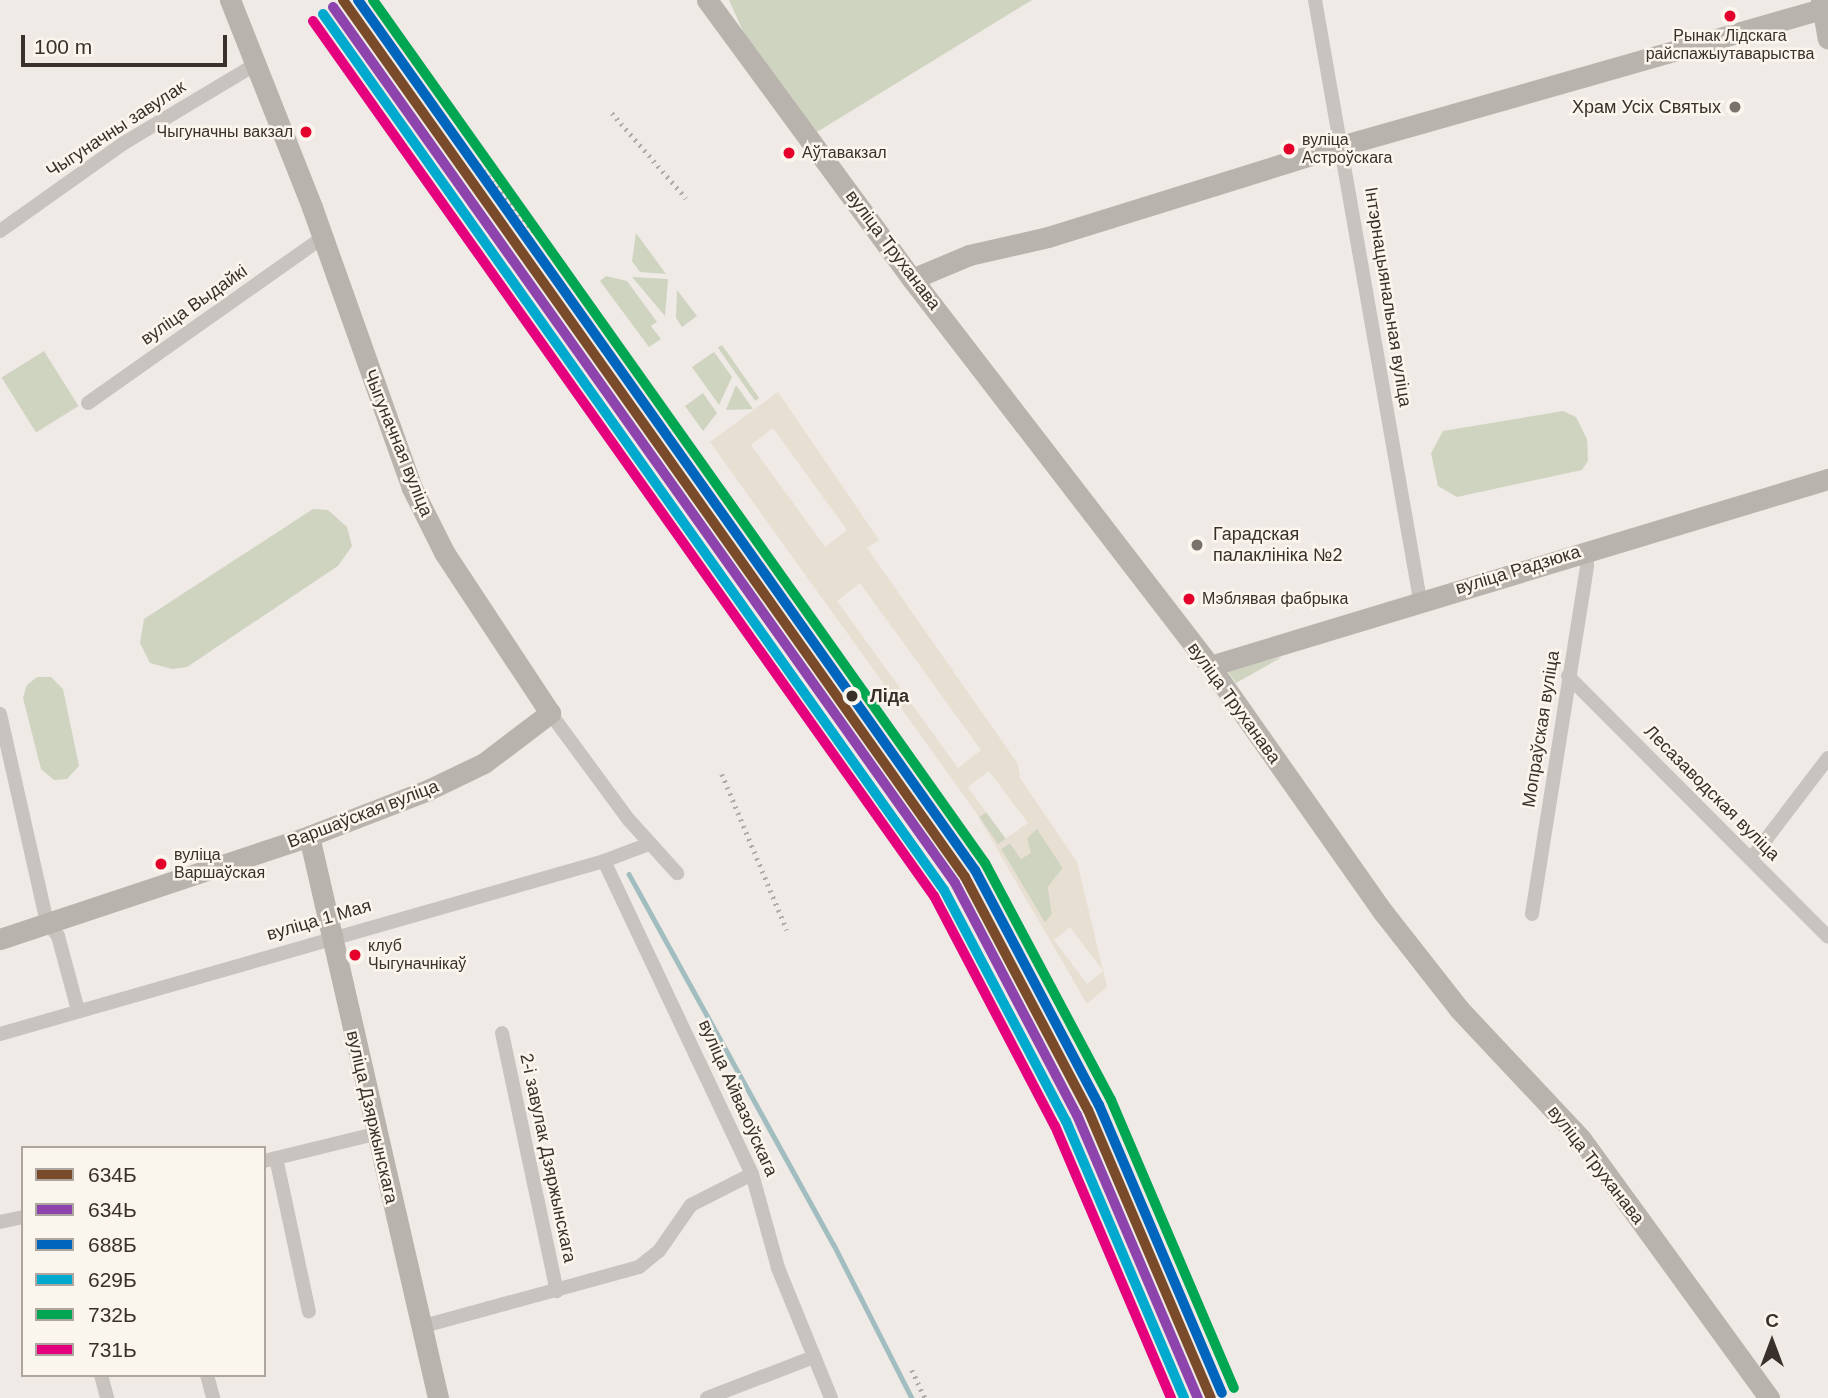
<!DOCTYPE html>
<meta charset="utf-8">
<style>
body{margin:0}
#map{position:relative;width:1828px;height:1398px;overflow:hidden;background:#efeae5;font-family:Helvetica,sans-serif}
div>[style]{position:absolute}
[style*='--x']{left:calc(var(--x)*1px);top:calc(var(--y)*1px);width:calc(var(--w)*1px);rotate:calc(var(--a)*1deg)}
.green>*{inset:0;background:#cfd4c0;transform-origin:0 0}
.plaza>*{inset:0;background:#e8dfd3}
.stream>*{height:4.5px;margin:-2.25px;padding:0 2.25px;transform-origin:2.25px;border-radius:2.25px;background:#a2bdbf}
.street>*{height:14px;margin:-7px;padding:0 7px;transform-origin:7px;border-radius:7px;background:#c8c3be}
.secondary>*{height:21px;margin:-10.5px;padding:0 10.5px;transform-origin:10.5px;border-radius:10.5px;background:#b9b3ae}
.rail>*{height:4.5px;margin-top:-2.25px;transform-origin:0;background:repeating-linear-gradient(90deg,#b0aca8 0 2px,transparent 0 7px)}
.rail-1>*{height:10px;margin:-5px;padding:0 5px;transform-origin:5px;border-radius:5px;background:#7a4b2a}
.rail-2>*{height:10px;margin:-5px;padding:0 5px;transform-origin:5px;border-radius:5px;background:#8e44ad}
.rail-3>*{height:10px;margin:-5px;padding:0 5px;transform-origin:5px;border-radius:5px;background:#0065bd}
.rail-4>*{height:10px;margin:-5px;padding:0 5px;transform-origin:5px;border-radius:5px;background:#00a9ce}
.rail-5>*{height:10px;margin:-5px;padding:0 5px;transform-origin:5px;border-radius:5px;background:#00a651}
.rail-6>*{height:10px;margin:-5px;padding:0 5px;transform-origin:5px;border-radius:5px;background:#e5007d}
.dots>*{width:19px;height:19px;translate:-50% -50%;box-sizing:border-box;border:4px solid #faf5ed;border-radius:50%}
span{translate:-50% -50%;white-space:nowrap;text-align:center;line-height:1.15;-webkit-text-stroke:5px #faf5ed;paint-order:stroke}
.bus-label{font-size:16px;color:#39302b}
.right{translate:-100% -50%;text-align:right}
.left{translate:0 -50%;text-align:left}
.poi-label{font-size:18px;color:#39302b}
.street-label{font-size:18px;color:#39302b}
.stop-label{font-size:18px;color:#39302b;font-weight:700}
.legend{position:absolute;left:21px;top:1146px;width:245px;height:231px;box-sizing:border-box;background:#faf5ed;border:2px solid #ada69f;margin:0;padding:9px 12px;list-style:none;font-size:21px;color:#39302b}
.legend li{display:flex;align-items:center;gap:14px;height:35px}
.legend b{width:35px;border:2px solid #ada69f}
.north{position:absolute;left:1737px;top:1307px;width:70px;height:70px;-webkit-text-stroke:5px #faf5ed;paint-order:stroke;rotate:0deg;font-size:19px;font-weight:700;line-height:28px;text-align:center;color:#39302b}
.north::after{content:'';display:block;margin:auto;width:24px;height:32px;background:#39302b;clip-path:polygon(50% 0,100% 100%,50% 72%,0 100%)}
.scale{position:absolute;left:21px;top:35px;width:206px;height:32px;box-sizing:border-box;border:4px solid #39302b;border-top:0;padding-left:9px;font-size:21px;line-height:24px;white-space:nowrap;color:#39302b;-webkit-text-stroke:5px #faf5ed;paint-order:stroke}
</style>
<div id="map">
<div class="green">
<div style="clip-path:polygon(729px 0,1032px 0,817px 132px,746px 38px)"></div>
<div style="clip-path:polygon(636px 233px,666px 274px,640px 272px,632px 261px)"></div>
<div style="clip-path:polygon(606px 276px,627px 281px,657px 322px,651px 326px,661px 339px,649px 347px,600px 281px)"></div>
<div style="clip-path:polygon(632px 277px,668px 279px,665px 316px)"></div>
<div style="clip-path:polygon(677px 290px,697px 316px,682px 327px,676px 318px)"></div>
<div style="left:722px;top:345px;width:65px;height:5px;rotate:55deg"></div>
<div style="left:44px;top:351px;width:65px;height:50px;rotate:58deg"></div>
<div style="clip-path:polygon(714px 352px,732px 377px,719px 405px,692px 367px)"></div>
<div style="clip-path:polygon(736px 385px,753px 409px,726px 410px)"></div>
<div style="clip-path:polygon(703px 393px,717px 413px,703px 431px,685px 406px)"></div>
<div style="clip-path:polygon(1563px 411px,1576px 417px,1587px 439px,1588px 461px,1582px 470px,1457px 497px,1438px 486px,1431px 453px,1443px 431px)"></div>
<div style="clip-path:polygon(313px 509px,328px 510px,347px 527px,352px 546px,338px 566px,187px 667px,172px 669px,150px 663px,140px 643px,144px 619px)"></div>
<div style="clip-path:polygon(1282px 657px,1236px 683px,1226px 669px)"></div>
<div style="clip-path:polygon(37px 677px,51px 677px,63px 689px,79px 766px,67px 779px,54px 780px,41px 769px,23px 698px,27px 685px)"></div>
<div style="clip-path:polygon(986px 812px,1006px 839px,998px 845px,979px 817px)"></div>
<div style="clip-path:polygon(1037px 828px,1063px 868px,1048px 887px,1052px 914px,1045px 923px,1001px 849px,1010px 843px,1021px 859px,1027px 838px)"></div>
</div>
<div class="plaza">
<div style="clip-path:polygon(evenodd,778px 392px,879px 540px,867px 548px,1018px 764px,1020px 778px,1077px 862px,1107px 987px,1087px 1004px,975px 811px,710px 442px,778px 392px,773px 428px,847px 530px,825px 547px,751px 445px,773px 428px,778px 392px,860px 583px,981px 750px,958px 768px,837px 601px,860px 583px,778px 392px,989px 771px,1028px 823px,998px 844px,979px 817px,986px 812px,968px 787px,989px 771px,778px 392px,1037px 829px,1063px 868px,1048px 887px,1052px 914px,1045px 923px,1001px 849px,1010px 843px,1021px 859px,1031px 853px,1027px 838px,1037px 829px,778px 392px,1070px 927px,1103px 971px,1087px 984px,1054px 940px,1070px 927px)"></div>
</div>
<div class="stream">
<div style="--x:629;--y:874;--w:424;--a:61.1"></div>
<div style="--x:834;--y:1245;--w:172;--a:63"></div>
</div>
<div class="street">
<div style="--x:1315;--y:0;--w:609;--a:80.07"></div>
<div style="--x:0;--y:231;--w:152;--a:-35.4"></div>
<div style="--x:124;--y:143;--w:154;--a:-30.9"></div>
<div style="--x:88;--y:403;--w:286;--a:-35.2"></div>
<div style="--x:1568;--y:676;--w:368;--a:45.1"></div>
<div style="--x:550;--y:713;--w:133;--a:53.6"></div>
<div style="--x:629;--y:820;--w:72;--a:47.8"></div>
<div style="--x:0;--y:714;--w:213;--a:77.3"></div>
<div style="--x:47;--y:922;--w:18;--a:52"></div>
<div style="--x:58;--y:936;--w:77;--a:74.9"></div>
<div style="--x:1751;--y:859;--w:127;--a:-52.7"></div>
<div style="--x:604;--y:861;--w:346;--a:64.7"></div>
<div style="--x:752;--y:1174;--w:98;--a:74.5"></div>
<div style="--x:778;--y:1268;--w:140;--a:67.8"></div>
<div style="--x:1532;--y:914;--w:353;--a:-81"></div>
<div style="--x:1587;--y:565;--w:15;--a:-98"></div>
<div style="--x:502;--y:1033;--w:264;--a:78"></div>
<div style="--x:0;--y:1034;--w:628;--a:-15.98"></div>
<div style="--x:604;--y:861;--w:48;--a:-20.7"></div>
<div style="--x:276;--y:1158;--w:157;--a:77.9"></div>
<div style="--x:264;--y:1161;--w:114;--a:-13.7"></div>
<div style="--x:0;--y:1222;--w:24;--a:-12"></div>
<div style="--x:420;--y:1327;--w:227;--a:-15.3"></div>
<div style="--x:639;--y:1267;--w:26;--a:-39"></div>
<div style="--x:659;--y:1251;--w:56;--a:-55.2"></div>
<div style="--x:691;--y:1205;--w:68;--a:-26.9"></div>
<div style="--x:101;--y:1375;--w:24;--a:75"></div>
<div style="--x:207;--y:1375;--w:24;--a:75"></div>
<div style="--x:707;--y:1398;--w:115;--a:-21"></div>
</div>
<div class="secondary">
<div style="--x:707;--y:0;--w:346;--a:53.7"></div>
<div style="--x:912;--y:279;--w:488;--a:52.4"></div>
<div style="--x:1210;--y:666;--w:301;--a:54.9"></div>
<div style="--x:1383;--y:912;--w:123;--a:51.9"></div>
<div style="--x:1459;--y:1009;--w:178;--a:46.8"></div>
<div style="--x:1581;--y:1139;--w:320;--a:54"></div>
<div style="--x:1821;--y:0;--w:39;--a:80"></div>
<div style="--x:912;--y:279;--w:62;--a:-22.8"></div>
<div style="--x:969;--y:255;--w:81;--a:-12.8"></div>
<div style="--x:1048;--y:237;--w:310;--a:-17.3"></div>
<div style="--x:1344;--y:145;--w:497;--a:-15.9"></div>
<div style="--x:1210;--y:666;--w:646;--a:-16.84"></div>
<div style="--x:309;--y:836;--w:577;--a:77.07"></div>
<div style="--x:0;--y:939;--w:326;--a:-18.4"></div>
<div style="--x:309;--y:836;--w:128;--a:-21.1"></div>
<div style="--x:428;--y:790;--w:62;--a:-25.7"></div>
<div style="--x:484;--y:763;--w:83;--a:-37.1"></div>
<div style="--x:550;--y:713;--w:193;--a:-123.4"></div>
<div style="--x:444;--y:552;--w:72;--a:-116.6"></div>
<div style="--x:412;--y:488;--w:298;--a:-109.6"></div>
<div style="--x:312;--y:207;--w:223;--a:-111.6"></div>
</div>
<div class="rail">
<div style="--x:612;--y:113;--w:113;--a:49"></div>
<div style="--x:452;--y:133;--w:163;--a:50.2"></div>
<div style="--x:722;--y:774;--w:169;--a:67.4"></div>
<div style="--x:912;--y:1370;--w:31;--a:65"></div>
</div>
<div class="rail-1">
<div style="--x:343;--y:0;--w:1075;--a:54.65"></div>
<div style="--x:965;--y:877;--w:263;--a:62.2"></div>
<div style="--x:1088;--y:1110;--w:313;--a:66.9"></div>
</div>
<div class="rail-2">
<div style="--x:333;--y:7;--w:1074;--a:54.62"></div>
<div style="--x:955;--y:883;--w:262;--a:62.3"></div>
<div style="--x:1077;--y:1115;--w:308;--a:66.9"></div>
</div>
<div class="rail-3">
<div style="--x:358;--y:0;--w:1067;--a:54.66"></div>
<div style="--x:975;--y:870;--w:266;--a:62.2"></div>
<div style="--x:1099;--y:1105;--w:313;--a:66.9"></div>
</div>
<div class="rail-4">
<div style="--x:323;--y:14;--w:1074;--a:54.67"></div>
<div style="--x:944;--y:890;--w:261;--a:62.2"></div>
<div style="--x:1066;--y:1121;--w:301;--a:66.9"></div>
</div>
<div class="rail-5">
<div style="--x:373;--y:0;--w:1058;--a:54.66"></div>
<div style="--x:985;--y:863;--w:268;--a:62"></div>
<div style="--x:1111;--y:1100;--w:313;--a:66.9"></div>
</div>
<div class="rail-6">
<div style="--x:313;--y:21;--w:1073;--a:54.64"></div>
<div style="--x:934;--y:896;--w:260;--a:62.3"></div>
<div style="--x:1055;--y:1126;--w:296;--a:66.9"></div>
</div>
<div class="dots">
<div style="left:1730px;top:16px;background:#e4002b"></div>
<div style="left:1735px;top:107px;background:#79716c"></div>
<div style="left:306px;top:132px;background:#e4002b"></div>
<div style="left:1289px;top:149px;background:#e4002b"></div>
<div style="left:789px;top:153px;background:#e4002b"></div>
<div style="left:1197px;top:545px;background:#79716c"></div>
<div style="left:1189px;top:599px;background:#e4002b"></div>
<div style="left:852px;top:696px;background:#39302b"></div>
<div style="left:161px;top:864px;background:#e4002b"></div>
<div style="left:355px;top:955px;background:#e4002b"></div>
</div>
<div class="bus-label">
<span style="left:1730px;top:45px">Рынак Лідскага<br>райспажыутаварыства</span>
<span class="right" style="left:293px;top:132px">Чыгуначны вакзал</span>
<span class="left" style="left:1302px;top:149px">вуліца<br>Астроўскага</span>
<span class="left" style="left:802px;top:153px">Аўтавакзал</span>
<span class="left" style="left:1202px;top:599px">Мэблявая фабрыка</span>
<span class="left" style="left:174px;top:864px">вуліца<br>Варшаўская</span>
<span class="left" style="left:368px;top:955px">клуб<br>Чыгуначнікаў</span>
</div>
<div class="poi-label">
<span class="right" style="left:1721px;top:107px">Храм Усіх Святых</span>
<span class="left" style="left:1213px;top:545px">Гарадская<br>палаклініка №2</span>
</div>
<div class="street-label">
<span style="left:116px;top:129px;rotate:-33deg">Чыгуначны завулак</span>
<span style="left:893px;top:250px;rotate:53deg">вуліца Труханава</span>
<span style="left:1388px;top:297px;rotate:81deg">Інтэрнацыянальная вуліца</span>
<span style="left:194px;top:305px;rotate:-35deg">вуліца Выдайкі</span>
<span style="left:398px;top:443px;rotate:68deg">Чыгуначная вуліца</span>
<span style="left:1518px;top:570px;rotate:-17deg">вуліца Радзюка</span>
<span style="left:1234px;top:703px;rotate:54deg">вуліца Труханава</span>
<span style="left:1541px;top:729px;rotate:-81deg">Мопраўская вуліца</span>
<span style="left:1712px;top:793px;rotate:45deg">Лесазаводская вуліца</span>
<span style="left:363px;top:814px;rotate:-21deg">Варшаўская вуліца</span>
<span style="left:319px;top:920px;rotate:-16deg">вуліца 1 Мая</span>
<span style="left:738px;top:1098px;rotate:66deg">вуліца Айвазоўскага</span>
<span style="left:372px;top:1117px;rotate:77deg">вуліца Дзяржынскага</span>
<span style="left:548px;top:1158px;rotate:78deg">2-і завулак Дзяржынскага</span>
<span style="left:1596px;top:1165px;rotate:52deg">вуліца Труханава</span>
</div>
<div class="stop-label">
<span class="left" style="left:870px;top:696px">Ліда</span>
</div>
<ul class="legend">
<li><b style="height:9px;background:#7a4b2a"></b>634Б</li>
<li><b style="height:9px;background:#8e44ad"></b>634Ь</li>
<li><b style="height:9px;background:#0065bd"></b>688Б</li>
<li><b style="height:9px;background:#00a9ce"></b>629Б</li>
<li><b style="height:9px;background:#00a651"></b>732Ь</li>
<li><b style="height:9px;background:#e5007d"></b>731Ь</li>
</ul>
<div class="north">С</div>
<div class="scale">100 m</div>
</div>
